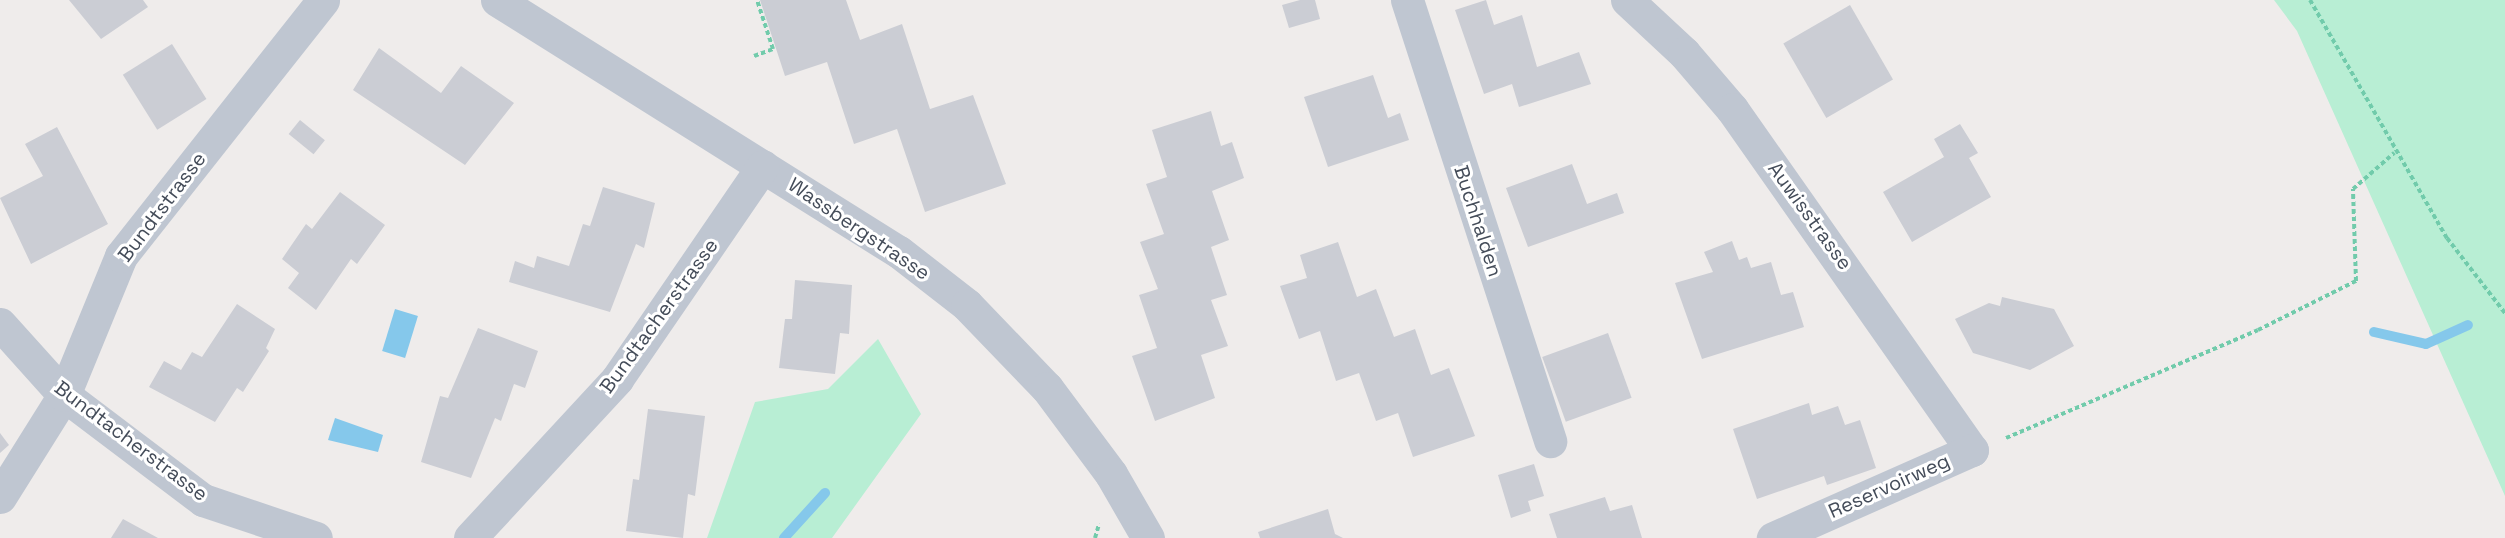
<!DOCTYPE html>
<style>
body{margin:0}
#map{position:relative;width:2505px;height:538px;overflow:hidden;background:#efeceb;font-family:"Space Grotesk",sans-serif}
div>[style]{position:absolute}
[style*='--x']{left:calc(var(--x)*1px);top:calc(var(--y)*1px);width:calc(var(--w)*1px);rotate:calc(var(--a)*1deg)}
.green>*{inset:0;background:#b8eed4}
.water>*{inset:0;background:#85c8eb;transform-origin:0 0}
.stream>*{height:10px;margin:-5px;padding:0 5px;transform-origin:5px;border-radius:5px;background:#85c8eb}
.building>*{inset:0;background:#cbcdd4;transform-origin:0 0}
.path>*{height:4px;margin-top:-2px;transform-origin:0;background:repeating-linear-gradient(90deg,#71cbab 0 4.5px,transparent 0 7.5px)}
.minor>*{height:33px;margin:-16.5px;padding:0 16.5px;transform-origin:16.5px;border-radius:16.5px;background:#bfc6d1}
span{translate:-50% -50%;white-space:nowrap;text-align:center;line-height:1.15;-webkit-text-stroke:6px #fff;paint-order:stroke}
.street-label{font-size:20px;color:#444c59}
</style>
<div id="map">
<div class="green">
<div style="clip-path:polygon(2274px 0,2505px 0,2505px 496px,2297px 31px)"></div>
<div style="clip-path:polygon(878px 339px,921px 414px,832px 538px,707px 538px,755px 402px,828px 389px)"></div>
</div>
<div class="water">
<div style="left:395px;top:309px;width:24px;height:44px;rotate:17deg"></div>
<div style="clip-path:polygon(335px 418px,383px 435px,378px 452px,328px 440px)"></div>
</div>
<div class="stream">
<div style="--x:2374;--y:332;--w:53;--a:13"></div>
<div style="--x:2426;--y:344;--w:46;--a:-24.3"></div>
<div style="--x:784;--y:538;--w:61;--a:-47.7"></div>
</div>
<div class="building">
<div style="clip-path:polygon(69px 0,143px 0,148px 7px,101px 39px)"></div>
<div style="clip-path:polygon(760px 0,846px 0,860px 40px,902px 24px,930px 109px,973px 95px,1006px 184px,925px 212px,897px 129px,854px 144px,827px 62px,785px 76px)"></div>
<div style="clip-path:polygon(1300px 0,1315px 0,1320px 19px,1289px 28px,1282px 5px)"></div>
<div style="clip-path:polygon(1486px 0,1494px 25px,1522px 15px,1537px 67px,1579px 52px,1591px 84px,1519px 107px,1512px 84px,1484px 94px,1455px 10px)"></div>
<div style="left:1850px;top:5px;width:86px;height:77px;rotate:60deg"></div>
<div style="left:172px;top:44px;width:65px;height:58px;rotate:58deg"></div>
<div style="clip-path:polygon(379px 48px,441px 93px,461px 66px,514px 103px,465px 165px,353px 90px)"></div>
<div style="clip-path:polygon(1373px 75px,1388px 118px,1400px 113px,1409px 140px,1328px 167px,1304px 97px)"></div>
<div style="clip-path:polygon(1211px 111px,1221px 146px,1232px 142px,1244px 178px,1212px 191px,1229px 240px,1211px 247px,1227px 295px,1211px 300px,1228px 346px,1201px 355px,1215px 398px,1155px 421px,1132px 356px,1157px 348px,1139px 295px,1158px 289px,1140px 242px,1164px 234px,1146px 184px,1167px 177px,1152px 130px)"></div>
<div style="left:300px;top:120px;width:32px;height:18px;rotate:39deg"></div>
<div style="clip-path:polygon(1960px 124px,1978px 153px,1969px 158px,1991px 197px,1912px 242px,1883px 192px,1944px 157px,1934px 139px)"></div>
<div style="clip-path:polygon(57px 127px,108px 224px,31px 264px,0 198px,43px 176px,25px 144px)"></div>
<div style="clip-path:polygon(1572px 164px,1587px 204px,1617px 193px,1624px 213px,1528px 247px,1506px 188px)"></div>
<div style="clip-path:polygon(603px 187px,655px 203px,644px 248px,636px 244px,610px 312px,509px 282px,515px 261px,534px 268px,537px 256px,569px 266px,583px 224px,590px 226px)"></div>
<div style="clip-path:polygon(340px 192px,385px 225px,357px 264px,351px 259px,316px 310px,288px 288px,299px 273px,282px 259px,306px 224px,312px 229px)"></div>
<div style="clip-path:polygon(1732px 241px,1739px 260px,1747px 257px,1751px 268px,1771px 262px,1781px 295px,1793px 292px,1804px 327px,1702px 359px,1675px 283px,1713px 272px,1704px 252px)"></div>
<div style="clip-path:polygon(1338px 242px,1357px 297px,1376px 289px,1394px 337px,1415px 329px,1431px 375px,1449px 368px,1475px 436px,1413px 457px,1398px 413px,1376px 421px,1359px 373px,1336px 381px,1320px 331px,1299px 339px,1280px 286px,1307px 278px,1300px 255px)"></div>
<div style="clip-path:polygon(795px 280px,852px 285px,849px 334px,840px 333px,835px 374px,779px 368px,785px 319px,792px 319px)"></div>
<div style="clip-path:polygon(2002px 297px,2054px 309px,2074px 346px,2030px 370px,1973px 353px,1955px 319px,1989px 303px,2000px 306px)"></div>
<div style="clip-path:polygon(237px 304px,275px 329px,266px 348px,269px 351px,243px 392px,237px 388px,215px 422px,149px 387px,164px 361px,181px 370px,192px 352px,202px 357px)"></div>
<div style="clip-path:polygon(478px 328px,538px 351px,525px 388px,514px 384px,501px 421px,495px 418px,471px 478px,421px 462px,440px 396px,448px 398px)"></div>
<div style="left:1608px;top:333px;width:69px;height:70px;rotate:70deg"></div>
<div style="clip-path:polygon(1809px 403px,1812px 415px,1838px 406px,1845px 425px,1860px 420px,1876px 468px,1827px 485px,1824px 476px,1757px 499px,1733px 429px)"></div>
<div style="clip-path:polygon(648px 409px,705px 416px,695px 496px,688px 494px,683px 538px,626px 531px,633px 479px,639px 480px)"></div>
<div style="clip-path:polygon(0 433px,9px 445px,0 453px)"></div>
<div style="clip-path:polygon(1534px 464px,1544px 496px,1528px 501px,1531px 511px,1511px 518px,1498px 475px)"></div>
<div style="clip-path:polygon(1605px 497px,1610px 511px,1632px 505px,1642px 538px,1557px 538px,1549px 514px)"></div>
<div style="clip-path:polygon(1328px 509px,1335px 534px,1343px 538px,1260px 538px,1258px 532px)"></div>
<div style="clip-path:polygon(123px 519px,158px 538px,111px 538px)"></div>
</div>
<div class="path">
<div style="--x:2310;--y:0;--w:275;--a:60.1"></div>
<div style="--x:2447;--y:238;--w:95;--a:52.3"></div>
<div style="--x:754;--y:56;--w:20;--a:-20"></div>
<div style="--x:773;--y:49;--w:52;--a:-108.1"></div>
<div style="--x:2006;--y:438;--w:274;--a:-23.2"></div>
<div style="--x:2258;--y:330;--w:110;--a:-26.6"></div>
<div style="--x:2356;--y:281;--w:92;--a:-91.9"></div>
<div style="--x:2353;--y:189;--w:55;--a:-41.3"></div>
<div style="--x:1095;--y:538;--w:15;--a:-74"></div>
</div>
<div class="minor">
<div style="--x:497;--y:0;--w:474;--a:32.1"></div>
<div style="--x:899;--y:252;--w:86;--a:37.9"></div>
<div style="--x:967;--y:305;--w:115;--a:46.1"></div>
<div style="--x:1047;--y:388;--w:107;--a:53.3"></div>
<div style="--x:1111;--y:474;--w:74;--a:60"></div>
<div style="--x:1407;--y:0;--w:464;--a:72"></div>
<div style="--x:1627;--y:0;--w:78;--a:42.9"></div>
<div style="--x:1684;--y:53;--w:74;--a:49.4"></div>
<div style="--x:1732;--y:109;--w:417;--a:54.9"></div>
<div style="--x:1972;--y:450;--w:218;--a:156.1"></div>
<div style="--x:0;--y:324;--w:96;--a:48"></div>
<div style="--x:64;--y:395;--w:174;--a:37.1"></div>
<div style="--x:203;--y:500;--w:119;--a:18.6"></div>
<div style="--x:0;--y:497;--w:120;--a:-57.9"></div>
<div style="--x:64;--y:395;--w:150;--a:-67.7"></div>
<div style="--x:121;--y:256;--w:326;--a:-51.7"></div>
<div style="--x:470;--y:538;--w:217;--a:-47.2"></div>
<div style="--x:617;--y:379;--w:258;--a:-55.6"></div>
</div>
<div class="street-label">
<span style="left:162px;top:207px;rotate:-53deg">Bundtstrasse</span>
<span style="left:1810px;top:216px;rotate:54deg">Auwisstrasse</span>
<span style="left:1478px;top:221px;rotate:72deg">Buchhalden</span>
<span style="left:859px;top:229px;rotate:34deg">Wassbergstrasse</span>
<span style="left:659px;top:316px;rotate:-54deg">Bundtacherstrasse</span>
<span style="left:131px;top:441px;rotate:37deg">Bundtacherstrasse</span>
<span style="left:1889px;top:486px;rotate:-24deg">Reservoirweg</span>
</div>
</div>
